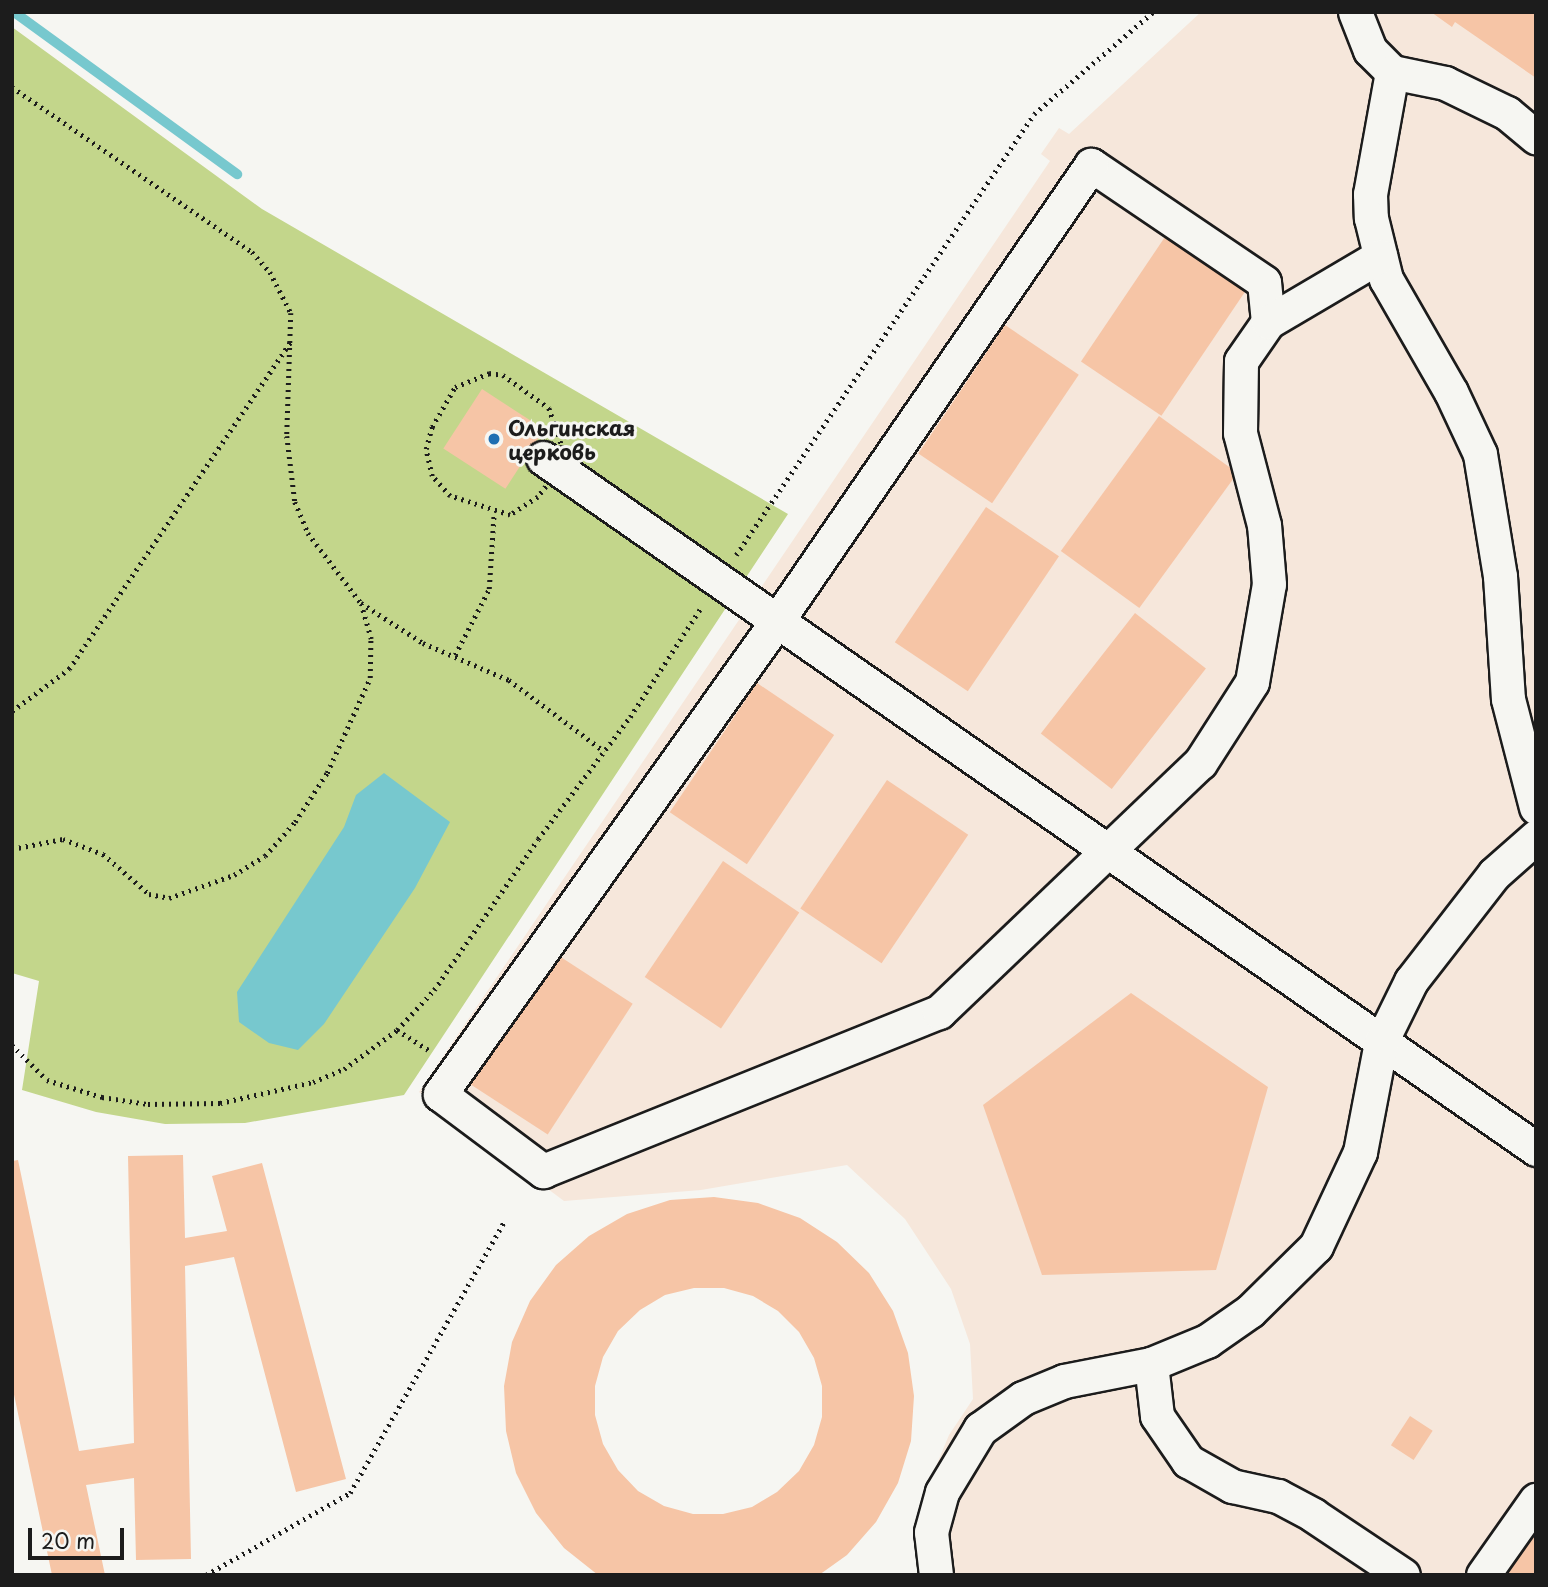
<!DOCTYPE html>
<meta charset="utf-8">
<style>
body{margin:0}
#map{position:relative;width:1548px;height:1587px;overflow:hidden;background:#f6f6f2;font-family:"Playpen Sans",sans-serif}
div>[style]{position:absolute}
[style*='--x']{left:calc(var(--x)*1px);top:calc(var(--y)*1px);width:calc(var(--w)*1px);rotate:calc(var(--a)*1deg)}
.built>*{inset:0;background:#f6e7db}
.green>*{inset:0;background:#c3d68b}
.water>*{inset:0;background:#77c8ce}
.stream>*{height:10px;margin:-5px;padding:0 5px;transform-origin:5px;border-radius:5px;background:#77c8ce}
.building>*{inset:0;background:#f6c5a6;transform-origin:0 0}
.path>*{height:4.5px;margin-top:-2.25px;transform-origin:0;background:repeating-linear-gradient(90deg,#1c1c1c 0 2px,transparent 0 7px)}
.roads{filter:drop-shadow(2px 0 #1c1c1c) drop-shadow(-2px 0 #1c1c1c) drop-shadow(0 2px #1c1c1c) drop-shadow(0 -2px #1c1c1c)}
.minor>*{height:33px;margin:-16.5px;padding:0 16.5px;transform-origin:16.5px;border-radius:16.5px;background:#f6f6f2}
.dots>*{width:19px;height:19px;translate:-50% -50%;box-sizing:border-box;border:4px solid #f6f6f2;border-radius:50%}
span{translate:-50% -50%;white-space:nowrap;text-align:center;line-height:1.15;-webkit-text-stroke:6px #f6f6f2;paint-order:stroke}
.poi-label{font-size:21px;color:#1c1c1c;font-weight:700}
.left{translate:0 -50%;text-align:left}
.frame{position:absolute;inset:0;border:14px solid #1c1c1c;pointer-events:none}
.scale{position:absolute;left:28px;top:1528px;width:96px;height:32px;box-sizing:border-box;border:4px solid #1c1c1c;border-top:0;padding-left:9px;font-size:21px;line-height:24px;white-space:nowrap;color:#1c1c1c;-webkit-text-stroke:5px #f6f6f2;paint-order:stroke}
</style>
<div id="map">
<div class="built">
<div style="clip-path:polygon(1201px 12px,1536px 12px,1536px 1575px,920px 1575px,927px 1488px,949px 1435px,973px 1399px,970px 1344px,951px 1289px,905px 1219px,847px 1165px,701px 1190px,564px 1201px,419px 1092px,1050px 161px,1041px 154px,1059px 128px,1069px 134px)"></div>
</div>
<div class="green">
<div style="clip-path:polygon(12px 27px,262px 209px,788px 514px,404px 1095px,245px 1123px,165px 1124px,96px 1112px,22px 1090px,39px 981px,12px 973px)"></div>
</div>
<div class="water">
<div style="clip-path:polygon(384px 773px,450px 822px,415px 888px,324px 1024px,298px 1050px,269px 1043px,239px 1022px,237px 992px,344px 827px,356px 795px)"></div>
</div>
<div class="stream">
<div style="--x:14;--y:12;--w:276;--a:36"></div>
</div>
<div class="building">
<div style="clip-path:polygon(1431px 12px,1536px 12px,1536px 78px,1455px 22px,1452px 27px)"></div>
<div style="left:1171px;top:228px;width:97px;height:161px;rotate:34deg"></div>
<div style="left:1005px;top:325px;width:89px;height:155px;rotate:34deg"></div>
<div style="left:482px;top:389px;width:74px;height:71px;rotate:33deg"></div>
<div style="left:1159px;top:416px;width:97px;height:167px;rotate:36deg"></div>
<div style="left:986px;top:507px;width:88px;height:163px;rotate:34deg"></div>
<div style="left:1135px;top:613px;width:90px;height:153px;rotate:38deg"></div>
<div style="left:757px;top:683px;width:93px;height:156px;rotate:34deg"></div>
<div style="left:887px;top:780px;width:98px;height:155px;rotate:34deg"></div>
<div style="left:723px;top:861px;width:92px;height:140px;rotate:34deg"></div>
<div style="left:553px;top:952px;width:95px;height:156px;rotate:33deg"></div>
<div style="clip-path:polygon(1131px 993px,1268px 1087px,1216px 1270px,1042px 1275px,983px 1105px)"></div>
<div style="clip-path:polygon(183px 1155px,185px 1238px,227px 1231px,212px 1176px,262px 1163px,346px 1479px,296px 1492px,234px 1257px,185px 1266px,191px 1559px,136px 1560px,134px 1478px,86px 1485px,105px 1575px,52px 1575px,12px 1385px,12px 1161px,18px 1160px,79px 1451px,134px 1443px,128px 1156px)"></div>
<div style="clip-path:polygon(evenodd,714px 1197px,758px 1203px,800px 1218px,837px 1242px,869px 1273px,893px 1311px,908px 1353px,914px 1396px,911px 1441px,898px 1483px,876px 1522px,847px 1555px,819px 1575px,598px 1575px,564px 1548px,536px 1513px,516px 1473px,506px 1431px,504px 1386px,512px 1342px,530px 1301px,556px 1265px,589px 1236px,627px 1214px,670px 1200px,714px 1197px,694px 1288px,724px 1288px,753px 1296px,778px 1311px,799px 1332px,814px 1358px,822px 1386px,822px 1417px,814px 1445px,799px 1471px,777px 1492px,752px 1507px,723px 1514px,693px 1514px,664px 1506px,638px 1491px,618px 1470px,603px 1444px,595px 1415px,595px 1386px,603px 1357px,618px 1331px,640px 1310px,665px 1295px,694px 1288px)"></div>
<div style="left:1410px;top:1416px;width:27px;height:35px;rotate:33deg"></div>
<div style="clip-path:polygon(1536px 1528px,1536px 1575px,1505px 1575px)"></div>
</div>
<div class="path">
<div style="--x:12;--y:87;--w:291;--a:34.5"></div>
<div style="--x:252;--y:252;--w:27;--a:48"></div>
<div style="--x:270;--y:272;--w:46;--a:62.9"></div>
<div style="--x:291;--y:313;--w:123;--a:91.9"></div>
<div style="--x:287;--y:436;--w:66;--a:83.1"></div>
<div style="--x:295;--y:502;--w:34;--a:67"></div>
<div style="--x:308;--y:533;--w:88;--a:52.9"></div>
<div style="--x:361;--y:603;--w:74;--a:32.8"></div>
<div style="--x:423;--y:643;--w:94;--a:23.3"></div>
<div style="--x:509;--y:680;--w:119;--a:36.8"></div>
<div style="--x:489;--y:373;--w:14;--a:8"></div>
<div style="--x:503;--y:375;--w:57;--a:35.7"></div>
<div style="--x:549;--y:408;--w:39;--a:71"></div>
<div style="--x:562;--y:445;--w:25;--a:97"></div>
<div style="--x:559;--y:470;--w:34;--a:128"></div>
<div style="--x:538;--y:497;--w:33;--a:147"></div>
<div style="--x:510;--y:515;--w:63;--a:-162.4"></div>
<div style="--x:450;--y:496;--w:27;--a:-132"></div>
<div style="--x:432;--y:476;--w:28;--a:-103"></div>
<div style="--x:426;--y:449;--w:23;--a:-75"></div>
<div style="--x:432;--y:427;--w:46;--a:-60.1"></div>
<div style="--x:455;--y:387;--w:37;--a:-22"></div>
<div style="--x:736;--y:555;--w:532;--a:-55.95"></div>
<div style="--x:1034;--y:114;--w:157;--a:-40.6"></div>
<div style="--x:455;--y:655;--w:74;--a:-62.7"></div>
<div style="--x:489;--y:589;--w:77;--a:-86.3"></div>
<div style="--x:12;--y:711;--w:71;--a:-36.4"></div>
<div style="--x:69;--y:669;--w:396;--a:-55.9"></div>
<div style="--x:12;--y:849;--w:52;--a:-11.1"></div>
<div style="--x:63;--y:839;--w:43;--a:20.6"></div>
<div style="--x:103;--y:854;--w:61;--a:41"></div>
<div style="--x:149;--y:894;--w:20;--a:11"></div>
<div style="--x:169;--y:898;--w:69;--a:-19.5"></div>
<div style="--x:234;--y:875;--w:36;--a:-32"></div>
<div style="--x:265;--y:856;--w:45;--a:-48.6"></div>
<div style="--x:295;--y:822;--w:59;--a:-56.9"></div>
<div style="--x:327;--y:773;--w:104;--a:-65.6"></div>
<div style="--x:370;--y:678;--w:39;--a:-89"></div>
<div style="--x:371;--y:639;--w:36;--a:-106"></div>
<div style="--x:397;--y:1030;--w:41;--a:32.2"></div>
<div style="--x:12;--y:1045;--w:49;--a:45"></div>
<div style="--x:47;--y:1080;--w:58;--a:17.2"></div>
<div style="--x:102;--y:1097;--w:47;--a:8.7"></div>
<div style="--x:148;--y:1104;--w:72;--a:-0.8"></div>
<div style="--x:220;--y:1103;--w:95;--a:-12.7"></div>
<div style="--x:313;--y:1082;--w:34;--a:-23"></div>
<div style="--x:344;--y:1069;--w:66;--a:-36.3"></div>
<div style="--x:397;--y:1030;--w:54;--a:-47.2"></div>
<div style="--x:434;--y:990;--w:183;--a:-55.4"></div>
<div style="--x:538;--y:839;--w:153;--a:-53"></div>
<div style="--x:630;--y:717;--w:132;--a:-57"></div>
<div style="--x:206;--y:1575;--w:166;--a:-29.7"></div>
<div style="--x:350;--y:1493;--w:312;--a:-60.4"></div>
</div>
<div class="roads">
<div class="minor">
<div style="--x:1355;--y:12;--w:41;--a:68.5"></div>
<div style="--x:1370;--y:50;--w:31;--a:45"></div>
<div style="--x:1392;--y:72;--w:54;--a:11.7"></div>
<div style="--x:1445;--y:83;--w:69;--a:25.8"></div>
<div style="--x:1507;--y:113;--w:38;--a:40"></div>
<div style="--x:1392;--y:72;--w:124;--a:100.2"></div>
<div style="--x:1370;--y:194;--w:24;--a:88"></div>
<div style="--x:1371;--y:218;--w:63;--a:76.2"></div>
<div style="--x:1386;--y:279;--w:130;--a:60.1"></div>
<div style="--x:1451;--y:392;--w:68;--a:64.9"></div>
<div style="--x:1480;--y:454;--w:124;--a:80.7"></div>
<div style="--x:1500;--y:576;--w:123;--a:86.3"></div>
<div style="--x:1508;--y:699;--w:112;--a:75.5"></div>
<div style="--x:1268;--y:322;--w:40;--a:-95.7"></div>
<div style="--x:1264;--y:282;--w:209;--a:-145.9"></div>
<div style="--x:1091;--y:165;--w:554;--a:124.55"></div>
<div style="--x:777;--y:621;--w:581;--a:125.47"></div>
<div style="--x:440;--y:1094;--w:129;--a:36.8"></div>
<div style="--x:543;--y:1171;--w:427;--a:-21.9"></div>
<div style="--x:939;--y:1012;--w:361;--a:-43.7"></div>
<div style="--x:1200;--y:763;--w:96;--a:-57.3"></div>
<div style="--x:1252;--y:682;--w:99;--a:-80.2"></div>
<div style="--x:1269;--y:584;--w:59;--a:-94.8"></div>
<div style="--x:1264;--y:525;--w:95;--a:-104.6"></div>
<div style="--x:1240;--y:433;--w:72;--a:-89.2"></div>
<div style="--x:1241;--y:361;--w:47;--a:-55.3"></div>
<div style="--x:1268;--y:322;--w:130;--a:-30.5"></div>
<div style="--x:543;--y:458;--w:1210;--a:34.83"></div>
<div style="--x:1151;--y:1364;--w:52;--a:83.4"></div>
<div style="--x:1157;--y:1416;--w:55;--a:55.4"></div>
<div style="--x:1188;--y:1461;--w:51;--a:29.6"></div>
<div style="--x:1232;--y:1486;--w:47;--a:12.3"></div>
<div style="--x:1278;--y:1496;--w:40;--a:28"></div>
<div style="--x:1313;--y:1515;--w:108;--a:33.7"></div>
<div style="--x:936;--y:1575;--w:43;--a:-96.6"></div>
<div style="--x:931;--y:1532;--w:41;--a:-74.6"></div>
<div style="--x:942;--y:1492;--w:74;--a:-58.9"></div>
<div style="--x:980;--y:1429;--w:53;--a:-35.8"></div>
<div style="--x:1023;--y:1398;--w:44;--a:-22.5"></div>
<div style="--x:1064;--y:1381;--w:89;--a:-11.1"></div>
<div style="--x:1151;--y:1364;--w:61;--a:-22.3"></div>
<div style="--x:1207;--y:1341;--w:52;--a:-34.9"></div>
<div style="--x:1250;--y:1311;--w:93;--a:-44.6"></div>
<div style="--x:1316;--y:1246;--w:104;--a:-64.9"></div>
<div style="--x:1360;--y:1152;--w:112;--a:-79.2"></div>
<div style="--x:1381;--y:1042;--w:68;--a:-63.8"></div>
<div style="--x:1411;--y:981;--w:135;--a:-52.2"></div>
<div style="--x:1494;--y:874;--w:56;--a:-41.4"></div>
<div style="--x:1483;--y:1575;--w:92;--a:-54.8"></div>
</div>
</div>
<div class="dots">
<div style="left:494px;top:439px;background:#1f6fb2"></div>
</div>
<div class="poi-label">
<span class="left" style="left:508px;top:439px">Ольгинская<br>церковь</span>
</div>
<div class="frame"></div>
<div class="scale">20 m</div>
</div>
